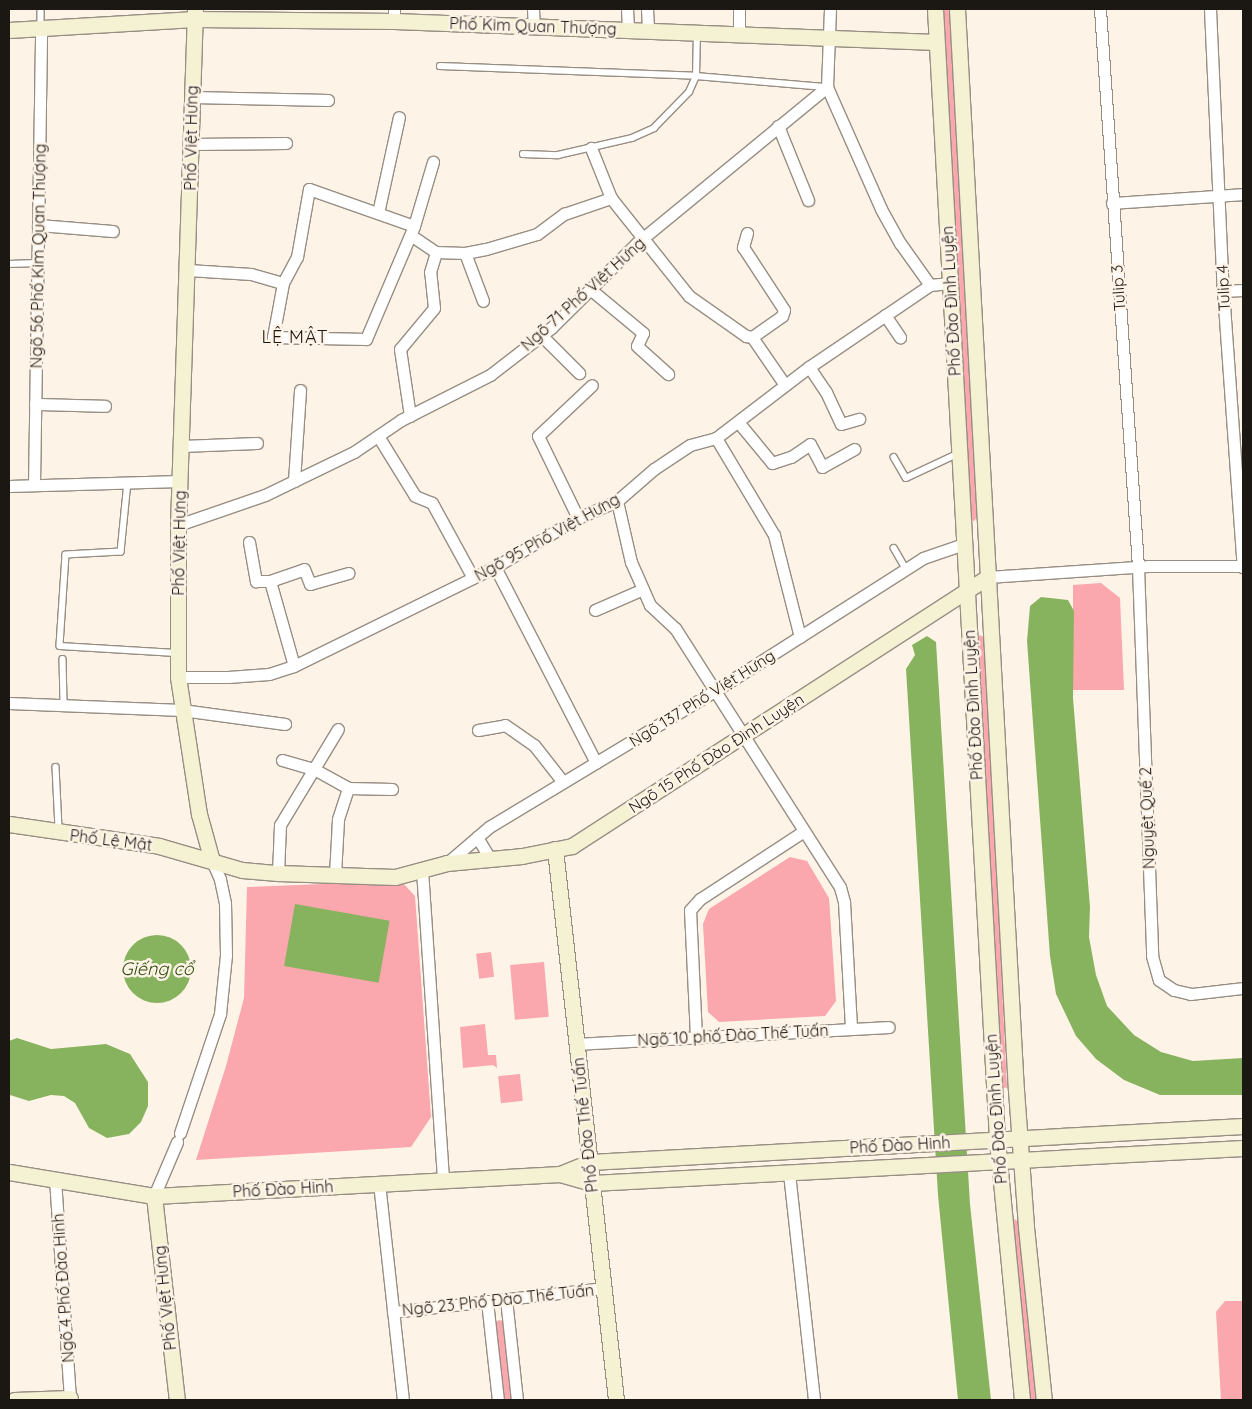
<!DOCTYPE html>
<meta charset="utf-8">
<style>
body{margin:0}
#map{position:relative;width:1252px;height:1409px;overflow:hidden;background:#fef3e7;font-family:Quicksand,sans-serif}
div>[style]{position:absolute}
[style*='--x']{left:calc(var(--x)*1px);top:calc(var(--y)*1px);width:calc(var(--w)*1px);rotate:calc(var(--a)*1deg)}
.green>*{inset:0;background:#faa7ad;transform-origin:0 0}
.water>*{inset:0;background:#88b35e;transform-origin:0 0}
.round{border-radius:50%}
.roads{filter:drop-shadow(1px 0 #978e83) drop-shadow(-1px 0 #978e83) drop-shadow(0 1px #978e83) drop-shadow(0 -1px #978e83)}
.lane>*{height:5.5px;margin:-2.75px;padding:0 2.75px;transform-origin:2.75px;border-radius:2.75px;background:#fff}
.street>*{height:11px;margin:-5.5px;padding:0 5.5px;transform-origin:5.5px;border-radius:5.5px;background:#fff}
.secondary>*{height:15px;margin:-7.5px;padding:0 7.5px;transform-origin:7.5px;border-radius:7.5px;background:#f5f1d3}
span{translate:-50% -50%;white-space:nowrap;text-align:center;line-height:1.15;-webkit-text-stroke:5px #fef3e7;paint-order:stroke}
.street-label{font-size:16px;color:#1b1713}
.neighbourhood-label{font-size:18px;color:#1b1713;letter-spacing:1px}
.water-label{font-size:18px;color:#314c0f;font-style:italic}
.frame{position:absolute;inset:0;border:10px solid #1b1713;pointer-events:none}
</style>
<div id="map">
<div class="green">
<div style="clip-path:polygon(941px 9px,950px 9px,978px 516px,974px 521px,970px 520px)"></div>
<div style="clip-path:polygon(1101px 583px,1120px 598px,1124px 690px,1073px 690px,1073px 585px)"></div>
<div style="clip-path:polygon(980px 635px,985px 638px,1007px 1088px,1001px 1087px,976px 639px)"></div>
<div style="clip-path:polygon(790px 857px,807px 861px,829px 898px,836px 1001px,825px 1016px,719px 1022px,708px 1012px,703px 924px,709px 909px)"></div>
<div style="clip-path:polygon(401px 881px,415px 896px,431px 1117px,411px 1147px,196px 1160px,226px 1066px,244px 998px,247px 887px)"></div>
<div style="left:491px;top:952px;width:25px;height:15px;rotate:83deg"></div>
<div style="left:544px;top:962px;width:55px;height:34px;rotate:85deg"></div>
<div style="clip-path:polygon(485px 1024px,488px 1055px,496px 1055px,497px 1068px,493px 1065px,463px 1068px,460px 1027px)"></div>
<div style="left:520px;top:1074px;width:27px;height:22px;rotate:84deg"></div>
<div style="clip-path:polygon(1014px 1219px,1019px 1222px,1038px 1400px,1029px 1400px,1012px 1221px)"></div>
<div style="clip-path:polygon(1225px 1301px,1243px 1301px,1243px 1400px,1221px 1400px,1216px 1312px)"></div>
<div style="clip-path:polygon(499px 1320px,503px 1321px,512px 1400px,504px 1400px,495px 1323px)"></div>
</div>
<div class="water">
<div style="clip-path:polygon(1041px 597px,1068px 600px,1074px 611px,1073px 698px,1090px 907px,1089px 937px,1096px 975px,1107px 1006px,1134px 1035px,1161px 1052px,1193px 1061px,1243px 1058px,1243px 1095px,1160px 1095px,1124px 1080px,1096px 1059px,1076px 1036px,1056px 994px,1050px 956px,1027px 641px,1030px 606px)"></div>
<div style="clip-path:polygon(927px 636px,936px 642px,970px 1204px,991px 1400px,958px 1400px,938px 1195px,906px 669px,915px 655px,912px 645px)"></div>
<div style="left:295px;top:904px;width:96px;height:63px;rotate:10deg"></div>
<div class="round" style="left:123px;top:935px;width:68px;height:68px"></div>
<div style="clip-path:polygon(17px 1038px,51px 1049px,106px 1044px,130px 1054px,148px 1082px,148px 1106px,141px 1122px,129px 1134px,107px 1138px,89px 1128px,75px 1103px,64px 1096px,51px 1095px,29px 1101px,10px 1095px,9px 1041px)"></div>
</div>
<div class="roads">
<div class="lane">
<div style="--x:41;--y:9;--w:18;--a:90"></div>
<div style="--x:440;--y:66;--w:256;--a:2.2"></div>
<div style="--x:696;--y:76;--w:129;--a:4.9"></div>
<div style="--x:523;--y:154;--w:35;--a:2"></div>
<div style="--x:558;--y:155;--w:76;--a:-12.9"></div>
<div style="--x:632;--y:138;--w:24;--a:-24"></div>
<div style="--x:654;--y:128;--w:50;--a:-45.8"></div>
<div style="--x:689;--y:92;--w:17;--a:-66"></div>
<div style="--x:696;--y:76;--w:43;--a:-88.7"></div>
<div style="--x:9;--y:264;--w:28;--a:-2"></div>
<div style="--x:894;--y:457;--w:24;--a:60"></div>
<div style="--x:906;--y:478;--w:56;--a:-25.2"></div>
<div style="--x:128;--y:482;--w:70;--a:95.7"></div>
<div style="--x:121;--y:552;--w:55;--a:176.9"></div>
<div style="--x:66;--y:555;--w:91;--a:93.8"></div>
<div style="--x:60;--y:646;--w:116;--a:3.5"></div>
<div style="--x:894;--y:548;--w:24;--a:60"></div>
<div style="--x:63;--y:659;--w:45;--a:88.7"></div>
<div style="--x:56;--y:767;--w:62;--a:87.2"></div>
</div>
<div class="street">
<div style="--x:394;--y:9;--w:12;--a:90"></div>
<div style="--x:533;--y:9;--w:17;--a:87"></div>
<div style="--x:627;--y:9;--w:21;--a:87"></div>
<div style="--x:647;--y:9;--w:22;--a:87"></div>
<div style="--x:739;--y:9;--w:26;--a:90"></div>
<div style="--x:830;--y:9;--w:78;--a:92.2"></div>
<div style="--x:827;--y:87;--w:133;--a:66.1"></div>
<div style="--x:881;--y:209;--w:39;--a:61"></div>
<div style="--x:900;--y:243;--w:52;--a:54.5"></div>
<div style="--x:930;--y:285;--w:20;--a:-6"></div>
<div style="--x:1100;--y:9;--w:559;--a:86.1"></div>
<div style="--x:1138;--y:567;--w:389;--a:87.9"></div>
<div style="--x:1152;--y:956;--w:25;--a:74"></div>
<div style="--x:1159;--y:980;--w:18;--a:34"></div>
<div style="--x:1174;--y:990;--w:17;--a:13"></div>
<div style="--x:1191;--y:994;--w:52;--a:-6.6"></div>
<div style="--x:1210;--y:9;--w:282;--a:87.4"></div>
<div style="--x:1223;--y:291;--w:277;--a:85.9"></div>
<div style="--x:192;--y:97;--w:136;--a:1.3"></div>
<div style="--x:778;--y:126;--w:80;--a:67.9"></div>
<div style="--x:192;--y:144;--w:94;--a:-0.6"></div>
<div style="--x:309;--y:189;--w:111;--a:19.4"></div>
<div style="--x:414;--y:226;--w:123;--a:113"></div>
<div style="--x:366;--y:339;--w:93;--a:-178.8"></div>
<div style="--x:273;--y:337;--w:55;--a:-79.5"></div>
<div style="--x:283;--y:283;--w:30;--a:-62"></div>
<div style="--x:297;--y:257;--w:69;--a:-80"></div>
<div style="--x:611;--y:198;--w:125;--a:51.5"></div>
<div style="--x:689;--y:296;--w:70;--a:35.1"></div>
<div style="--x:746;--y:336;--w:6;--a:9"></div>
<div style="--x:752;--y:337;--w:58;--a:55.5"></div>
<div style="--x:1112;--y:203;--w:131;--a:-3.9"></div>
<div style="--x:378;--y:213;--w:98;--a:-77.7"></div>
<div style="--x:38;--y:225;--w:75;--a:4.6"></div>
<div style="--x:414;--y:226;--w:67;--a:-73.5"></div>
<div style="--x:747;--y:233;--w:15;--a:106"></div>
<div style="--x:743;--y:247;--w:75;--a:56.9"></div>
<div style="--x:784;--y:310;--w:6;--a:108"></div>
<div style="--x:782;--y:316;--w:37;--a:145"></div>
<div style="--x:412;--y:236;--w:29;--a:34"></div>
<div style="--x:436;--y:252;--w:29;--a:2"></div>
<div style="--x:465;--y:253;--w:21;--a:-11"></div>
<div style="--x:486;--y:249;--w:53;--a:-16.4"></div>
<div style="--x:537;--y:234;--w:34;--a:-37"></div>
<div style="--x:564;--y:214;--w:50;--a:-18.8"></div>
<div style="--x:611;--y:198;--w:54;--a:-111.8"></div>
<div style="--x:465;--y:253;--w:51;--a:69.4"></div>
<div style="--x:188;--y:270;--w:63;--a:3.6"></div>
<div style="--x:251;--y:274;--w:33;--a:16"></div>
<div style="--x:590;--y:289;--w:69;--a:39.7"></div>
<div style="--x:643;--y:333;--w:14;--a:115"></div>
<div style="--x:637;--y:346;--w:42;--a:42.1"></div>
<div style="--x:1223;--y:291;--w:20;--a:-3"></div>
<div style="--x:885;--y:315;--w:27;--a:56"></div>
<div style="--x:541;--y:335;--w:54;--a:45"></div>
<div style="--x:809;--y:367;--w:30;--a:56"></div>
<div style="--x:826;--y:392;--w:35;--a:65"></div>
<div style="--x:841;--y:424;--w:19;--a:-16"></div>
<div style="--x:35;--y:404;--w:70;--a:1.6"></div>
<div style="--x:410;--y:416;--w:68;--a:-98.5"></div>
<div style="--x:400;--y:349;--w:53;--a:-50.3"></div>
<div style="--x:434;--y:308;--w:36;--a:-96"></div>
<div style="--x:430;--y:272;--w:21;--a:-73"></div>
<div style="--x:739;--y:423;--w:52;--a:50.5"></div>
<div style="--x:772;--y:463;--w:20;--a:-18"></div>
<div style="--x:791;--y:457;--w:23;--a:-34"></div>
<div style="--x:810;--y:444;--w:26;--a:62"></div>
<div style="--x:822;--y:467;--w:37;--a:-29"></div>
<div style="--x:378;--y:436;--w:70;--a:58.3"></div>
<div style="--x:415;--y:496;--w:18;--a:22"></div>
<div style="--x:432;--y:503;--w:85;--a:61.3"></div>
<div style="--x:716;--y:438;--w:113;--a:59.1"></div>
<div style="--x:774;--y:535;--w:105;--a:75.7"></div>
<div style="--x:181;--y:446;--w:76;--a:-2.3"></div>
<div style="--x:294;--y:481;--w:91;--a:-86.2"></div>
<div style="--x:34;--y:485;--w:457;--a:-89.1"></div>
<div style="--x:9;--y:486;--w:171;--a:-1.7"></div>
<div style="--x:617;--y:501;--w:63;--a:77.1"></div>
<div style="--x:631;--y:562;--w:47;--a:66.2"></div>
<div style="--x:650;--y:605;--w:34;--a:43"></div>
<div style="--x:675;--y:628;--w:307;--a:57.5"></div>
<div style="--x:840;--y:887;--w:16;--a:75"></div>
<div style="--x:844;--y:902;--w:127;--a:86.8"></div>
<div style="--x:578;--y:518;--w:91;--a:-116"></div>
<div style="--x:538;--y:436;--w:74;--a:-43.4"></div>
<div style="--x:178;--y:525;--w:92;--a:-19"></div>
<div style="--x:265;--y:495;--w:99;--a:-25.8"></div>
<div style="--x:354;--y:452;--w:57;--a:-34.2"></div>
<div style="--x:401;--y:420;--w:100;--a:-26.8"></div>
<div style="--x:490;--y:375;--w:78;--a:-37.7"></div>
<div style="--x:552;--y:327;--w:120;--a:-44.7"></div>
<div style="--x:637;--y:243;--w:246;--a:-39.4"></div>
<div style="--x:249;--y:542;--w:40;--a:80"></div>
<div style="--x:256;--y:581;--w:14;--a:0"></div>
<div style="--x:270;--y:581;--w:36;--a:-19"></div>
<div style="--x:304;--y:569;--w:16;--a:68"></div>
<div style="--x:310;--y:584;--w:40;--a:-16"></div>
<div style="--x:495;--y:567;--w:220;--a:62.7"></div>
<div style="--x:988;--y:577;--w:160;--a:-3.9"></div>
<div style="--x:1148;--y:566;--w:95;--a:0"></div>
<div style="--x:270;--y:581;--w:88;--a:74.2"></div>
<div style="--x:595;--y:610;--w:52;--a:-23.6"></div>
<div style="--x:178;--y:677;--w:50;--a:0"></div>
<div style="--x:228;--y:677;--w:41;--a:-4.2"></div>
<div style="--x:269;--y:674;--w:26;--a:-18"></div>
<div style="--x:294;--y:666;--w:224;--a:-26.2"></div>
<div style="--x:495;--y:567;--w:96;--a:-30.6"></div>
<div style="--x:578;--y:518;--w:43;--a:-23.6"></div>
<div style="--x:617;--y:501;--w:49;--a:-40.9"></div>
<div style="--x:654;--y:469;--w:43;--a:-33.7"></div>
<div style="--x:690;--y:445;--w:27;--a:-15"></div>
<div style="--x:716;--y:438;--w:117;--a:-37.4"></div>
<div style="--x:809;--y:367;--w:146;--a:-34.1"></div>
<div style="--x:9;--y:703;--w:173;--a:2.3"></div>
<div style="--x:182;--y:710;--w:104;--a:7.7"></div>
<div style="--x:478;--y:730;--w:27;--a:-10"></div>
<div style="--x:505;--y:725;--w:35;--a:35"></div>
<div style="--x:534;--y:745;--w:47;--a:51.9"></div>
<div style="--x:282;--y:760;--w:33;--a:16"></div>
<div style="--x:314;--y:769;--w:39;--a:29"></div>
<div style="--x:477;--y:837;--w:26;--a:59"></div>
<div style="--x:447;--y:863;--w:55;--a:-40.6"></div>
<div style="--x:489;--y:827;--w:262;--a:-31.1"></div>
<div style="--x:713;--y:692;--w:249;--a:-32.5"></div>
<div style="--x:923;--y:558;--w:43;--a:-18.9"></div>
<div style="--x:422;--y:870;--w:311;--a:86.1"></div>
<div style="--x:278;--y:873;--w:48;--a:-87.6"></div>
<div style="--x:280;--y:825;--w:112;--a:-58.9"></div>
<div style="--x:335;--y:875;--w:56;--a:-86.9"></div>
<div style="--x:338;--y:819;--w:33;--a:-72"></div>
<div style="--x:348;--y:788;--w:44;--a:1.3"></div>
<div style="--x:696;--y:1037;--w:127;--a:-92.7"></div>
<div style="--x:690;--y:910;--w:15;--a:-48"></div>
<div style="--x:700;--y:899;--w:124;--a:-33.2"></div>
<div style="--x:576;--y:1044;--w:313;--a:-3.1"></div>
<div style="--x:180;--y:1133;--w:126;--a:-71.4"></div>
<div style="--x:220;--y:1014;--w:59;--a:-84.2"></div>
<div style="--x:226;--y:955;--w:52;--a:-91.1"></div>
<div style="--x:225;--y:903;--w:25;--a:-102"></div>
<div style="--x:220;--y:879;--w:20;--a:-114"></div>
<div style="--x:789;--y:1173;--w:228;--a:83.7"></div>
<div style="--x:55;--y:1179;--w:222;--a:86.1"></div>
<div style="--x:379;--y:1183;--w:218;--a:83.7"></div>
<div style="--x:154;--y:1196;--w:59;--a:-66.9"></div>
<div style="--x:506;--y:1299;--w:102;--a:83.8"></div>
<div style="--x:487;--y:1301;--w:100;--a:83.7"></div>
<div style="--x:393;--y:1312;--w:212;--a:-6.5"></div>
</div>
<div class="secondary">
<div style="--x:935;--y:9;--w:1133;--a:86.86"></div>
<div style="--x:997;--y:1140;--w:261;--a:84.5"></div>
<div style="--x:957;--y:9;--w:1083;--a:86.88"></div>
<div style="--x:1016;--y:1090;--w:137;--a:85.8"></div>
<div style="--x:1026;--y:1227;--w:174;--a:84.1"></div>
<div style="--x:195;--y:10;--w:515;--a:91.89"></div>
<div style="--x:178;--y:525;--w:152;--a:90"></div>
<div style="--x:178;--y:677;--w:139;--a:81.3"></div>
<div style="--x:199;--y:814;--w:49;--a:74.5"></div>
<div style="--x:9;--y:30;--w:186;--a:-3.4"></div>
<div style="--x:195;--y:19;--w:199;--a:0.6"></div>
<div style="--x:394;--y:21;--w:542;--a:2.22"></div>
<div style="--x:9;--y:824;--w:152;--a:8.3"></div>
<div style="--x:159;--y:846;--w:86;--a:16.1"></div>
<div style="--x:242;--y:870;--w:36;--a:5"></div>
<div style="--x:278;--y:873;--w:117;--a:2"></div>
<div style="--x:395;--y:877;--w:54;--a:-15.1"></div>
<div style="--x:447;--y:863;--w:75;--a:-5.3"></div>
<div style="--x:522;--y:856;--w:51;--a:-11.3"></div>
<div style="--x:572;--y:846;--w:495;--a:-32.9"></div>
<div style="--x:555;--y:849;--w:554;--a:83.68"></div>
<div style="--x:9;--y:1172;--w:147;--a:9.4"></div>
<div style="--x:154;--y:1196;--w:407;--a:-3.1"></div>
<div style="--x:560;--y:1174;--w:33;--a:16"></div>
<div style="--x:592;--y:1183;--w:652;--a:-3.08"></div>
<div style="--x:560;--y:1174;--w:32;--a:-22"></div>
<div style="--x:590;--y:1162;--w:654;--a:-3.16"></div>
<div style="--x:154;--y:1196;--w:205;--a:83.6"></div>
<div style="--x:14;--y:1400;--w:56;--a:-2"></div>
</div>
</div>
<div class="street-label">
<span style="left:533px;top:26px;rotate:2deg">Phố Kim Quan Thượng</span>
<span style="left:191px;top:138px;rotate:-89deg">Phố Việt Hưng</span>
<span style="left:38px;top:256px;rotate:-89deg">Ngõ 56 Phố Kim Quan Thượng</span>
<span style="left:1118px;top:288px;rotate:-94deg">Tulip 3</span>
<span style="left:1223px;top:288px;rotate:-93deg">Tulip 4</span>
<span style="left:583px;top:294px;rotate:-42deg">Ngõ 71 Phố Việt Hưng</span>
<span style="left:951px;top:301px;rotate:-93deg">Phố Đào Đình Luyện</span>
<span style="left:547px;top:537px;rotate:-29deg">Ngõ 95 Phố Việt Hưng</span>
<span style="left:179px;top:543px;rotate:-89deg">Phố Việt Hưng</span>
<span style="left:702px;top:698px;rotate:-32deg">Ngõ 137 Phố Việt Hưng</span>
<span style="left:973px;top:705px;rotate:-93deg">Phố Đào Đình Luyện</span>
<span style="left:716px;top:753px;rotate:-33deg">Ngõ 15 Phố Đào Đình Luyện</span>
<span style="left:1147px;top:818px;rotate:-92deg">Nguyệt Quế 2</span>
<span style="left:111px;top:840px;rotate:7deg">Phố Lệ Mật</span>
<span style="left:733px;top:1035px;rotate:-3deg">Ngõ 10 phố Đào Thế Tuấn</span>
<span style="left:996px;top:1109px;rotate:-94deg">Phố Đào Đình Luyện</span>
<span style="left:585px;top:1125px;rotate:-96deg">Phố Đào Thế Tuấn</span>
<span style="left:900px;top:1145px;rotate:-3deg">Phố Đào Hinh</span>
<span style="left:283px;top:1189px;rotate:-3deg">Phố Đào Hinh</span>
<span style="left:63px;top:1288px;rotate:-94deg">Ngõ 4 Phố Đào Hinh</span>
<span style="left:165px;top:1298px;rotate:-96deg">Phố Việt Hưng</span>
<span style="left:498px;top:1300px;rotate:-6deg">Ngõ 23 Phố Đào Thế Tuấn</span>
</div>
<div class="neighbourhood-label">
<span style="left:295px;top:337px">LỆ MẬT</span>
</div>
<div class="water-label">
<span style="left:157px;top:969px">Giếng cổ</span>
</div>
<div class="frame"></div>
</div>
